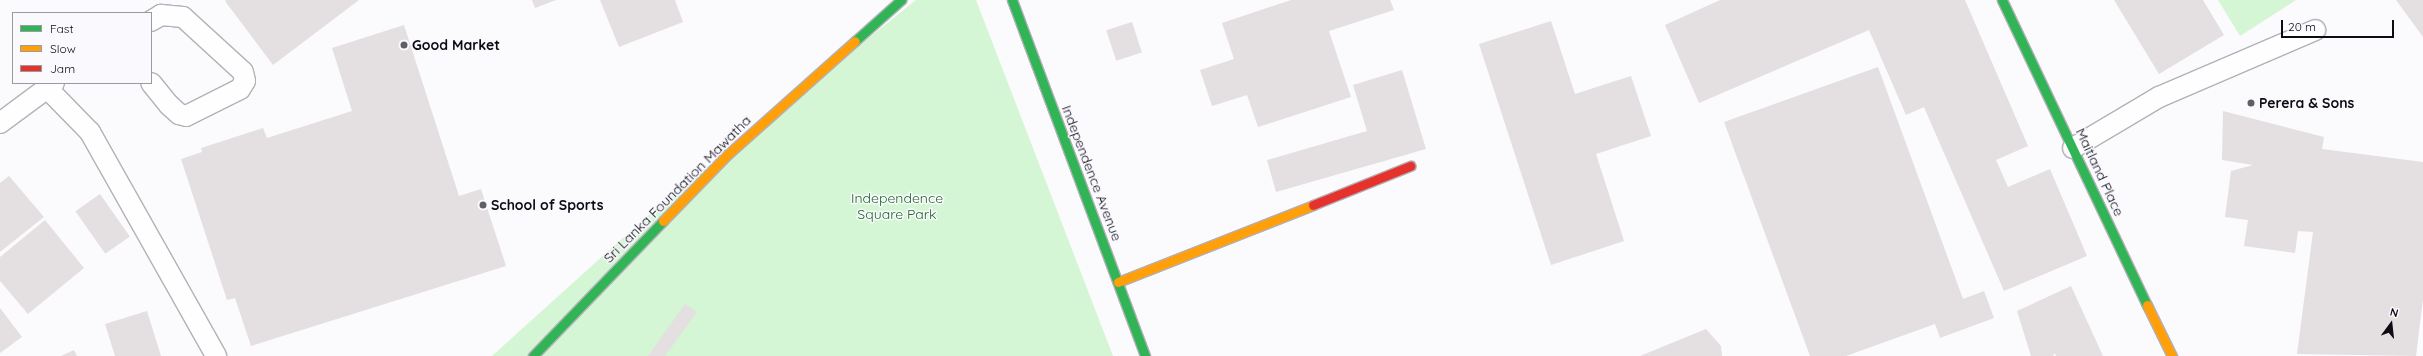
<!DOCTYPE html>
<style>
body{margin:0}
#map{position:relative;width:2423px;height:356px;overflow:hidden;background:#fbfafd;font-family:Quicksand,sans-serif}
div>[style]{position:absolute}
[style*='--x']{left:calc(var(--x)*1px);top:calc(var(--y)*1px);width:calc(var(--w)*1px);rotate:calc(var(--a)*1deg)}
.green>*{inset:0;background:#d4f6d5}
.building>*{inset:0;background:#e4dfe1;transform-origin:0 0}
.roads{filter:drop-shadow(1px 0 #b3b1b7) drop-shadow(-1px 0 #b3b1b7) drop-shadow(0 1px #b3b1b7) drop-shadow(0 -1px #b3b1b7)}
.lane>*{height:20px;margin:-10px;padding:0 10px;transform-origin:10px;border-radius:10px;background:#fefeff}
.fast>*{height:9px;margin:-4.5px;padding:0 4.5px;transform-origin:4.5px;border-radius:4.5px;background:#30b455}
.slow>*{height:9px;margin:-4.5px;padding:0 4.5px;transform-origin:4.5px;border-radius:4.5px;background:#ff9f0a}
.jam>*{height:9px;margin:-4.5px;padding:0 4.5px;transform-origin:4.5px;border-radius:4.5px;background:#e5322d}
.dots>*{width:11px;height:11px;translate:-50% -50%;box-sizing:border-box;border:2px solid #faf9fe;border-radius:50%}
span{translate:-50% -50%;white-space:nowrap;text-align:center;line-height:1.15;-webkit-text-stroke:3px #faf9fe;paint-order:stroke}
.poi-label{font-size:14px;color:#0d0b13;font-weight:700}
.left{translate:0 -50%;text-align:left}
.street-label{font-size:14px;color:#0d0b13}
.park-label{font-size:14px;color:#1f6726}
.legend{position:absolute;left:12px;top:12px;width:140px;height:72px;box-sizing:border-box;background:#faf9fe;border:1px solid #9b9aa0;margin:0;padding:5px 7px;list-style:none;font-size:12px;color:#0d0b13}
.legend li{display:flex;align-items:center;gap:8px;height:20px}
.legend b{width:20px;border:1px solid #9b9aa0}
.north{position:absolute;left:2371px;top:304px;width:40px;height:40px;-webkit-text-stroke:3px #faf9fe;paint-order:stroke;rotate:15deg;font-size:11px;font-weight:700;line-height:16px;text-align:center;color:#0d0b13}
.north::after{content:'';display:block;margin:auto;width:14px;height:18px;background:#0d0b13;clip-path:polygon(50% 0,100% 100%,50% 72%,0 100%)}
.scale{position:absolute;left:2281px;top:20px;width:113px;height:18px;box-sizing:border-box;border:2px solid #0d0b13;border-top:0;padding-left:5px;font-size:12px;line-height:14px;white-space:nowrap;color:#0d0b13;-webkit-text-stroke:3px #faf9fe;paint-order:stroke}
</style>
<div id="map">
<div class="green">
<div style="clip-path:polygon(916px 0,976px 0,1113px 356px,492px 356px,646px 217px)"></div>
<div style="clip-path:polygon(2218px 0,2296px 0,2240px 36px)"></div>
</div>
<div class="building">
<div style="clip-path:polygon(226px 0,359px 0,273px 65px,225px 1px)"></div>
<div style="clip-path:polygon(532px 0,556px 0,535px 8px)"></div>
<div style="clip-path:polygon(600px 0,675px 0,683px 22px,619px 47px)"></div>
<div style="clip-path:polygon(1291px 0,1390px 0,1394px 10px,1329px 31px,1351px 97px,1258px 127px,1247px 95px,1212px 106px,1200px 70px,1234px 59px,1222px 23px)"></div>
<div style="clip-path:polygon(1720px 0,1965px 0,2028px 146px,1996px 160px,2008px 187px,2050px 169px,2087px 256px,2004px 291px,1924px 107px,1906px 115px,1869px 30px,1699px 103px,1665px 25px)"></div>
<div style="clip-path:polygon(2114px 0,2203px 0,2224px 35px,2159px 74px)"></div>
<div style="clip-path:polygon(2396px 0,2423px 0,2423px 37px)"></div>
<div style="clip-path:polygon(1551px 21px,1575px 94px,1631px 76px,1651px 136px,1596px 154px,1624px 241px,1551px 265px,1479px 44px)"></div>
<div style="left:1132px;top:22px;width:32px;height:27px;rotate:72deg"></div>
<div style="clip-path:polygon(404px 25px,459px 196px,481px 189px,506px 266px,251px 346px,235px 298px,227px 300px,181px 159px,202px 152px,201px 148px,263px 128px,267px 138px,352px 111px,332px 48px)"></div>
<div style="clip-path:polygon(1878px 67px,1963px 299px,1984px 291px,1994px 318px,1940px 338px,1935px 324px,1846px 356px,1810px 356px,1724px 122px)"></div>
<div style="clip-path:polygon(1402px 70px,1426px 149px,1276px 192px,1267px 160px,1367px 131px,1353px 85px)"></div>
<div style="clip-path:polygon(2223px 111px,2324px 137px,2322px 149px,2423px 162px,2423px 299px,2416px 356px,2297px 354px,2313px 232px,2298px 231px,2295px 253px,2244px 246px,2248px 220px,2225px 217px,2231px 171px,2253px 165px,2222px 160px)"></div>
<div style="clip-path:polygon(9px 176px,44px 217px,0 252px,0 183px)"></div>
<div style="left:100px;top:194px;width:52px;height:30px;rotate:55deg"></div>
<div style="clip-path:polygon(45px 220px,84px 268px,28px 314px,0 281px,0 257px)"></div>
<div style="clip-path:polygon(2071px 286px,2103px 356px,2056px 356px,2055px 353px,2053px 356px,2031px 356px,2017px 311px)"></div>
<div style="clip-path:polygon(685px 304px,697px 312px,665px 356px,648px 356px)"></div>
<div style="clip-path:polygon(0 308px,22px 337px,0 353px)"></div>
<div style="clip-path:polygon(147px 311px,161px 356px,115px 356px,105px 324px)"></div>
<div style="clip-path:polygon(1706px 329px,1721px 346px,1722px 356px,1640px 356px)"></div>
<div style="clip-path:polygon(74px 350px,77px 356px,61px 356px)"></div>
</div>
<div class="roads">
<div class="lane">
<div style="--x:151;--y:21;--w:12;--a:-31"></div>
<div style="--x:161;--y:15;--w:22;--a:5"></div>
<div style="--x:183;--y:17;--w:81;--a:42.5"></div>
<div style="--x:243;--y:72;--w:9;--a:77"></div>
<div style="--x:245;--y:81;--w:9;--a:122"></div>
<div style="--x:240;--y:89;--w:60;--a:153.4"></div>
<div style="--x:186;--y:116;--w:7;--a:-164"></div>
<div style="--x:179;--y:114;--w:13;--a:-138"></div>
<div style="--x:169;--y:105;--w:28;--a:-129"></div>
<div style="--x:47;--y:88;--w:62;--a:45.7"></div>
<div style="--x:90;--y:132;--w:257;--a:60.6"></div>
<div style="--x:0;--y:123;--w:67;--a:-36.5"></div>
<div style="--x:2073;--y:148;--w:100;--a:-30.7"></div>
<div style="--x:2159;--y:97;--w:170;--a:-23.2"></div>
</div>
<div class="fast">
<div style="--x:1012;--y:0;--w:380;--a:69.5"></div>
<div style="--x:2002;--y:0;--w:338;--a:64.6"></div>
<div style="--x:855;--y:41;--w:62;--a:-41.7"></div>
<div style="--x:533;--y:356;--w:187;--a:-46.1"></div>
</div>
<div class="slow">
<div style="--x:663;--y:221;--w:92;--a:-45.9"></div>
<div style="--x:727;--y:155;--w:171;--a:-41.7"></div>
<div style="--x:1118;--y:282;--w:210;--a:-21.5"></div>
<div style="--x:2147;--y:305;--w:57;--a:63.9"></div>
</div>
<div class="jam">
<div style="--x:1313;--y:205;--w:105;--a:-21.9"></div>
</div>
</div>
<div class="dots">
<div style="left:404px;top:45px;background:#605f65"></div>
<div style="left:2251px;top:103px;background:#605f65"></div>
<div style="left:483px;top:205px;background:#605f65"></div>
</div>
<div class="poi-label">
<span class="left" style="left:412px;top:45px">Good Market</span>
<span class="left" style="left:2259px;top:103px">Perera &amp; Sons</span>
<span class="left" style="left:491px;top:205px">School of Sports</span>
</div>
<div class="street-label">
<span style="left:2100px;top:172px;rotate:65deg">Maitland Place</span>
<span style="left:1092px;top:173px;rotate:69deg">Independence Avenue</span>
<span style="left:677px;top:189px;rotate:-45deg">Sri Lanka Foundation Mawatha</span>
</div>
<div class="park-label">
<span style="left:897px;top:206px">Independence<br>Square Park</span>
</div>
<ul class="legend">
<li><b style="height:5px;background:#30b455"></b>Fast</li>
<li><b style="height:5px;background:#ff9f0a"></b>Slow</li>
<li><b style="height:5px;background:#e5322d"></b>Jam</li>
</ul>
<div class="north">N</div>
<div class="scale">20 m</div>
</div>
